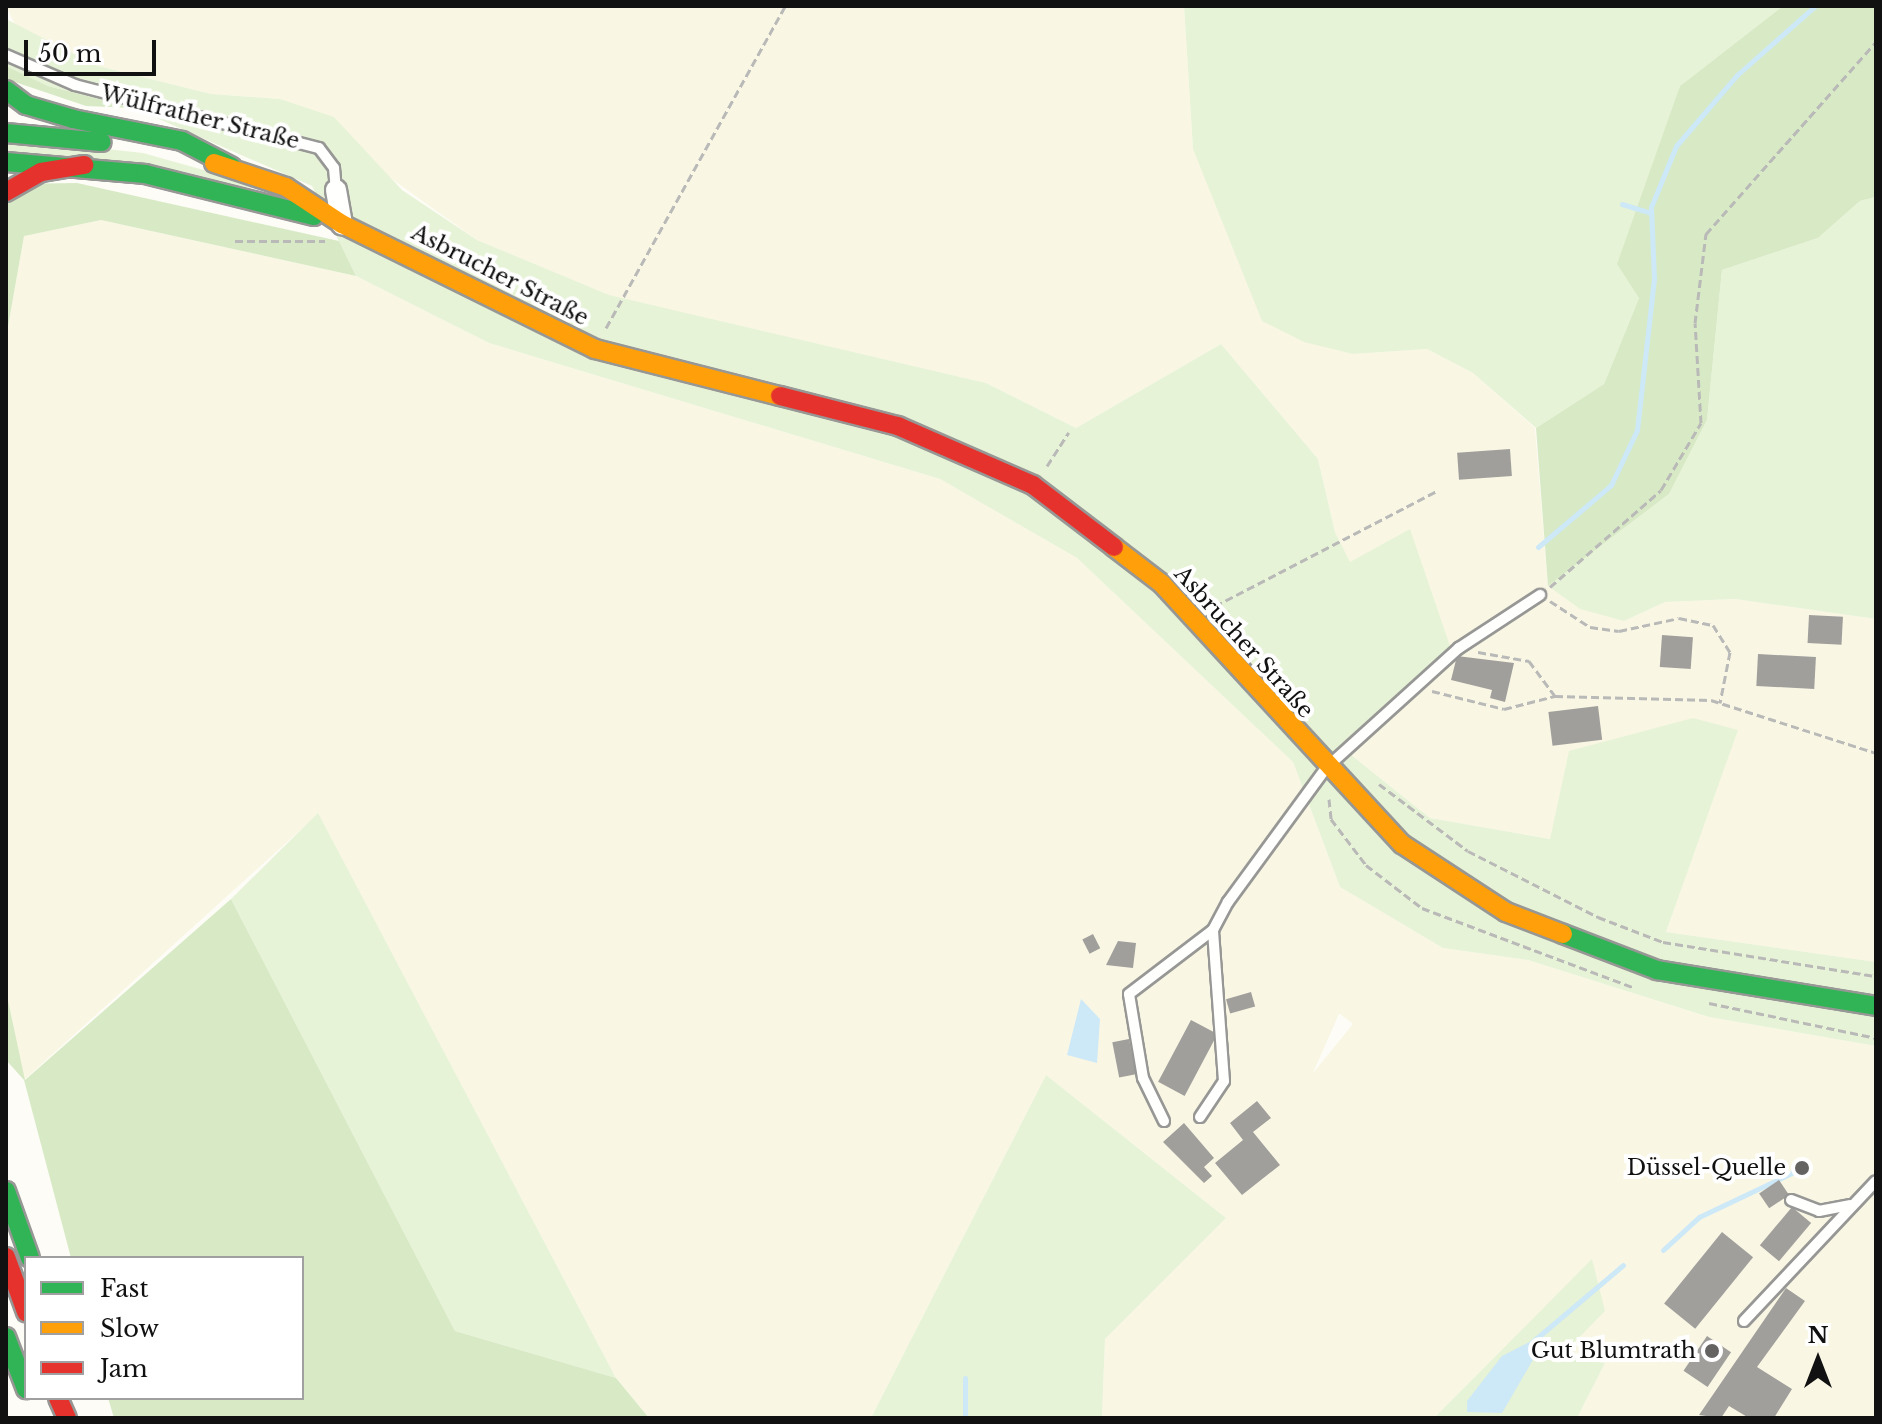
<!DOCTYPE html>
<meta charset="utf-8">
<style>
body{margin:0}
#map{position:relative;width:1882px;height:1424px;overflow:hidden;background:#fdfcf7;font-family:"Libre Baskerville",serif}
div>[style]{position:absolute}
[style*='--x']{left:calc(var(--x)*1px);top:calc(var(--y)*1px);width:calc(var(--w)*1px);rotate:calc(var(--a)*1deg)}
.farmland>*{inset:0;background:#f9f7e4}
.green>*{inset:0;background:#e7f3d7}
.forest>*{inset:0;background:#d8eac5}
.water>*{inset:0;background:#cde8f7}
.stream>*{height:5px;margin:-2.5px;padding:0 2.5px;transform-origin:2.5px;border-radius:2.5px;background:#cde8f7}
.building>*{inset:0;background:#a19f9c;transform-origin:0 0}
.path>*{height:3px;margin-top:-1.5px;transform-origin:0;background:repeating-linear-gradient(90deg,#b9b9b8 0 8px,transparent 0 12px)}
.roads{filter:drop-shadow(2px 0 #979795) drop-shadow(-2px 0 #979795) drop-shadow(0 2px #979795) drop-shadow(0 -2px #979795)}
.lane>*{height:10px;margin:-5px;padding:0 5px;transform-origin:5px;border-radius:5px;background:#fffffe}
.street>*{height:20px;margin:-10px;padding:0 10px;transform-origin:10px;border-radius:10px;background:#fffffe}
.fast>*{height:18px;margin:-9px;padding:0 9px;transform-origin:9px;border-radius:9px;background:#30b455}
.slow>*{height:18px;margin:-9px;padding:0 9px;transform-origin:9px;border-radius:9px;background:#ff9f0a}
.jam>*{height:18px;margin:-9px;padding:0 9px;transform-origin:9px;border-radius:9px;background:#e5322d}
.dots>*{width:22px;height:22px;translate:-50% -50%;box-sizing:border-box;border:4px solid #fff;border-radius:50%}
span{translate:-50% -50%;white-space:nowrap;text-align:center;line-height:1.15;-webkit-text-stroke:8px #fff;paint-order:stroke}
.street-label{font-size:22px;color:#111}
.poi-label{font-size:22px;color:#111}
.right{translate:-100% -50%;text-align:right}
.frame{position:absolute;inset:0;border:8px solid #111;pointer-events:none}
.legend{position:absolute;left:24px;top:1256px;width:280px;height:144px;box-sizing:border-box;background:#fff;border:2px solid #a0a0a0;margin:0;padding:10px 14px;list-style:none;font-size:24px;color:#111}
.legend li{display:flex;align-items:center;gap:16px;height:40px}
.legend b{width:40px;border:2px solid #a0a0a0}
.north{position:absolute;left:1778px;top:1320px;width:80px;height:80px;-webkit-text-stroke:6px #fff;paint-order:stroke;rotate:0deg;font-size:22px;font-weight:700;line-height:32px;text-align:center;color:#111}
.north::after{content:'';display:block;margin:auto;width:28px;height:36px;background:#111;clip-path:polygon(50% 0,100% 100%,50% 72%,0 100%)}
.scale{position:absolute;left:24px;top:40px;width:132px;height:36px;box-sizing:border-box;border:4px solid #111;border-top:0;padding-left:10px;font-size:24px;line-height:28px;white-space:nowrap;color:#111;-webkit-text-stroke:6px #fff;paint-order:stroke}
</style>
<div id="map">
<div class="farmland">
<div style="clip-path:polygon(6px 6px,1184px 6px,1193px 149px,1353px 354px,1427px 349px,1473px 373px,1535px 428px,1548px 586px,1624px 621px,1665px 602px,1735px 599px,1876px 619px,1876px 962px,1666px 932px,1737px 730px,1551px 839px,1430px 818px,1339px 745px,1410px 530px,1350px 563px,1335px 532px,1318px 459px,1221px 344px,1076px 428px,986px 383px,609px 296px,477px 240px,280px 99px,211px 94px,98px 66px,16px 27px)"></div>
<div style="clip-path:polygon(evenodd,101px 220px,356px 276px,489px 343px,940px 479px,1077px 558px,1293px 762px,1340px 887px,1443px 948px,1528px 960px,1709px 1017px,1876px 1046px,1876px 1418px,1577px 1418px,1605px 1363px,1560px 1356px,1592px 1260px,1434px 1418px,1102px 1418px,1105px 1339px,1226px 1218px,1046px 1075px,871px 1418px,649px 1418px,616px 1378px,318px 814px,24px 1080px,6px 991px,6px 338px,24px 235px,101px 220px,1340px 1014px,1353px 1024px,1313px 1073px,1339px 1014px,1340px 1014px)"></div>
</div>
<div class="green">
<div style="clip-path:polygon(1184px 6px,1783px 6px,1680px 86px,1639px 298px,1604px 384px,1536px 428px,1473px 373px,1427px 349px,1353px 354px,1304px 342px,1262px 321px,1193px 149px)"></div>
<div style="clip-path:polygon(6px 19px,98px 66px,211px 94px,280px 99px,334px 117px,402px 190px,477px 240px,609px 295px,986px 383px,1076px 428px,1221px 344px,1318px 459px,1335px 532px,1350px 562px,1410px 529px,1450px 646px,1340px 746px,1430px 818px,1550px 839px,1569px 751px,1693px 718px,1738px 730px,1666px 932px,1876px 962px,1876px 1046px,1709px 1017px,1528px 960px,1443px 948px,1340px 887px,1293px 762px,1077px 558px,940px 479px,489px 343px,356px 276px,312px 186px,134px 108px,48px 86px,6px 66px)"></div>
<div style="clip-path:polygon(6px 138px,143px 153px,282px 192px,6px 155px)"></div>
<div style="clip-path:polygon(1876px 197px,1876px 619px,1735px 599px,1665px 602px,1624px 621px,1580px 609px,1548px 586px,1669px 494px,1707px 420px,1722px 270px,1818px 238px,1860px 201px)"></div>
<div style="clip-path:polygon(318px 813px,616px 1378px,455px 1331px,231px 899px)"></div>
<div style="clip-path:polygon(1046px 1075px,1226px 1218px,1105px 1339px,1102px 1418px,871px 1418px)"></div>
<div style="clip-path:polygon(1592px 1259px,1605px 1311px,1561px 1356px,1605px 1363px,1577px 1418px,1434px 1418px)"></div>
</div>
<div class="forest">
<div style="clip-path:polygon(1783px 6px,1876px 6px,1876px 197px,1860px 201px,1818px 238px,1722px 270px,1707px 420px,1669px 494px,1548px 586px,1536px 428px,1604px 384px,1639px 298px,1617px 264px,1680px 86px)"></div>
<div style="clip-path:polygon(6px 66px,48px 86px,134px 108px,86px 106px,6px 79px)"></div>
<div style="clip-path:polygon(77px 183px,339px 241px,356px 276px,101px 220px,24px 236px,6px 338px,6px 184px)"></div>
<div style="clip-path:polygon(231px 899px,455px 1331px,616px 1378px,649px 1418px,114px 1418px,108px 1398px,302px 1398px,302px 1258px,71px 1258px,24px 1080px,6px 1060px,6px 991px,25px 1080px)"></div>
</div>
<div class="water">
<div style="clip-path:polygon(1081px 999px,1100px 1019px,1097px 1063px,1067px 1055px)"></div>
<div style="clip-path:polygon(1535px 1339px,1534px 1358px,1502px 1413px,1467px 1412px,1467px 1401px,1502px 1356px)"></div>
</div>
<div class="stream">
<div style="--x:1622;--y:204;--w:30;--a:17"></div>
<div style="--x:1538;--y:547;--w:96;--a:-40.3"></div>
<div style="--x:1611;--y:485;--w:61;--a:-64.7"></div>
<div style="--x:1637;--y:430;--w:152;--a:-83.6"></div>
<div style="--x:1654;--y:279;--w:72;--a:-92.4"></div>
<div style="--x:1651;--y:207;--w:66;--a:-67.7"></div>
<div style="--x:1676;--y:146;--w:94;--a:-49.3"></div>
<div style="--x:1737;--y:75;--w:104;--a:-41.5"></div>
<div style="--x:1663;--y:1250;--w:49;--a:-42.5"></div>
<div style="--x:1699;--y:1217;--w:114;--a:-25.4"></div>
<div style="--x:1532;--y:1342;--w:119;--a:-40.2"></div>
<div style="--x:965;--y:1378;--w:40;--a:90"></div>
</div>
<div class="building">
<div style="left:1510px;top:449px;width:27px;height:53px;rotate:86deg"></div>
<div style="left:1809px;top:615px;width:34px;height:28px;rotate:3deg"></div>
<div style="left:1662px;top:635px;width:31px;height:32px;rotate:4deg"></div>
<div style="left:1758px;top:654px;width:58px;height:32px;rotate:3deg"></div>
<div style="clip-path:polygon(1457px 656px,1514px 663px,1505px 702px,1490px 698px,1492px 690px,1451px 680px)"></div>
<div style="left:1598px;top:706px;width:34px;height:50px;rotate:83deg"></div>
<div style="left:1093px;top:934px;width:16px;height:12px;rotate:63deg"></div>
<div style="clip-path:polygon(1118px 941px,1136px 943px,1133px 968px,1106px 965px)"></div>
<div style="left:1251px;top:992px;width:15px;height:26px;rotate:74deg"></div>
<div style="left:1191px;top:1020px;width:30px;height:70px;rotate:28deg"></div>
<div style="left:1129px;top:1039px;width:36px;height:17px;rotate:79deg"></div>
<div style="clip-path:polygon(1257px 1101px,1271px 1118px,1253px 1132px,1280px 1165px,1242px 1195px,1215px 1163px,1243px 1140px,1230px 1123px)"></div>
<div style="clip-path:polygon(1184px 1123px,1214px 1158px,1204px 1167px,1212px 1176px,1204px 1183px,1163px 1142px)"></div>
<div style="left:1779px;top:1180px;width:18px;height:24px;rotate:56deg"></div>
<div style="left:1792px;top:1207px;width:25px;height:50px;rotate:40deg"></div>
<div style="left:1722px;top:1232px;width:40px;height:92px;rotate:39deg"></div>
<div style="clip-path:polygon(1786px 1288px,1805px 1301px,1757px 1367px,1792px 1389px,1774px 1418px,1749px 1418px,1729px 1406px,1721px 1418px,1699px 1415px)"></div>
<div style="left:1707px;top:1336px;width:29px;height:42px;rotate:34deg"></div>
</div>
<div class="path">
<div style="--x:235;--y:241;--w:90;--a:0"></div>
<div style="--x:606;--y:328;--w:368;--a:-60.9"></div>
<div style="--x:1047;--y:466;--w:40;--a:-57.1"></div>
<div style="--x:1550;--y:587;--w:147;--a:-41.1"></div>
<div style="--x:1661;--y:490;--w:78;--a:-59.2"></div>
<div style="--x:1701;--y:423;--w:100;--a:-93.4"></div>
<div style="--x:1695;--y:323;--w:90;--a:-83"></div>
<div style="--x:1706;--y:234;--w:256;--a:-48.5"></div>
<div style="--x:1550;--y:601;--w:48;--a:33"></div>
<div style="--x:1590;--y:627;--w:29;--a:8"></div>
<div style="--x:1619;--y:631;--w:61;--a:-12.2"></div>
<div style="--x:1679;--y:618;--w:35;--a:12"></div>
<div style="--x:1713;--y:625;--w:32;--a:58"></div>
<div style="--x:1730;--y:652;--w:52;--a:101.1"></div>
<div style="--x:1215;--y:606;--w:250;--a:-27.4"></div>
<div style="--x:1478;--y:652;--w:52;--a:10"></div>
<div style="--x:1529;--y:661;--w:44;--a:53.4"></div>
<div style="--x:1555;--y:696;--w:156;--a:1.5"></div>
<div style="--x:1711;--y:700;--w:173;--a:17.8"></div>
<div style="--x:1432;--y:691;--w:74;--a:14"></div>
<div style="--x:1504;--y:709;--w:53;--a:-14.3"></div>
<div style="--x:1379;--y:784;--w:111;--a:37"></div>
<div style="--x:1468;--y:851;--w:146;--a:26.9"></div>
<div style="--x:1598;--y:917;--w:70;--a:21"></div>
<div style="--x:1663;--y:942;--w:216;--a:9.1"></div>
<div style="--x:1329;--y:799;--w:20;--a:84"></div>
<div style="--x:1331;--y:819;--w:58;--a:52.7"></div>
<div style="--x:1366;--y:865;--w:71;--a:37.5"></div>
<div style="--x:1422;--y:908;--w:228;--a:20.6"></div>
<div style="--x:1709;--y:1003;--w:171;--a:11.8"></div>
</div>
<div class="roads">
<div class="lane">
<div style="--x:6;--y:55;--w:75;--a:23.5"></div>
<div style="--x:75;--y:85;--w:252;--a:14.5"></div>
<div style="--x:319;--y:148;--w:25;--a:53"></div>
<div style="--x:334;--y:168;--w:22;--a:85"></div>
<div style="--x:1200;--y:1117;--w:43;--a:-56.3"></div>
<div style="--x:1224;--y:1081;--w:151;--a:-94.2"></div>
<div style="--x:1213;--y:930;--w:32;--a:-62"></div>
<div style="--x:1228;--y:902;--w:166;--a:-53.8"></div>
<div style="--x:1326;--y:768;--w:179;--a:-42.1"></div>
<div style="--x:1459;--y:648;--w:97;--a:-33.2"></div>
<div style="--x:1164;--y:1121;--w:48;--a:-116"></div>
<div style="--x:1143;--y:1078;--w:85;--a:-99.5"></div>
<div style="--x:1129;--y:994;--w:106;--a:-37.3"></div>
<div style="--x:1791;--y:1200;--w:30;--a:21"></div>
<div style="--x:1819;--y:1211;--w:31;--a:-11"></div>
<div style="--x:1744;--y:1321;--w:192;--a:-46.7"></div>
</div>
<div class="street">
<div style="--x:336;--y:190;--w:35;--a:80"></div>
</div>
<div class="fast">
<div style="--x:6;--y:90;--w:25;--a:37"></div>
<div style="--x:26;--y:105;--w:49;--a:16.6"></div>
<div style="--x:73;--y:119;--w:111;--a:11.4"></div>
<div style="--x:182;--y:141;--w:56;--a:27.5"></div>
<div style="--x:6;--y:133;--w:96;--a:5.4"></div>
<div style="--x:6;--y:162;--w:140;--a:4.9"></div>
<div style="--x:145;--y:174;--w:174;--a:14"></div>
<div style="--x:1563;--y:934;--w:101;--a:21"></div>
<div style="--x:1657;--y:970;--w:222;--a:9.3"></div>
<div style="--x:6;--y:1191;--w:71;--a:70.3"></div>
<div style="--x:6;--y:1337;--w:56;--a:69"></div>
</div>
<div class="slow">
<div style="--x:214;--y:163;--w:76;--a:18.4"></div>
<div style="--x:286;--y:187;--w:67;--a:33.5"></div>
<div style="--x:342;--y:224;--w:282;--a:26.3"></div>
<div style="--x:595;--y:349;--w:191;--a:14.3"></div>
<div style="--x:1114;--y:547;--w:61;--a:37.6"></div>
<div style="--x:1162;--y:584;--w:354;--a:47.3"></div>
<div style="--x:1402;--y:844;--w:124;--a:33.2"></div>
<div style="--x:1506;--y:912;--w:61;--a:21.1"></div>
</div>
<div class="jam">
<div style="--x:6;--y:192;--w:40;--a:-29.7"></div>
<div style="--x:41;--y:172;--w:44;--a:-9.2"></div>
<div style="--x:780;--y:396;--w:122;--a:14.3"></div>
<div style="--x:898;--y:426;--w:147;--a:23.6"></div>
<div style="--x:1033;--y:485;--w:102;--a:37.4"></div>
<div style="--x:6;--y:1257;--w:59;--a:70"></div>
<div style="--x:58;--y:1398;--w:22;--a:66"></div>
</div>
</div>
<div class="dots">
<div style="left:1802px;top:1168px;background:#646362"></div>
<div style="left:1712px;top:1351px;background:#646362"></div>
</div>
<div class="street-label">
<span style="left:200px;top:117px;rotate:14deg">Wülfrather Straße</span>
<span style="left:500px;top:275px;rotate:27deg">Asbrucher Straße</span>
<span style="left:1244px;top:642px;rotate:48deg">Asbrucher Straße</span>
</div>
<div class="poi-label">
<span class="right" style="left:1786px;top:1168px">Düssel-Quelle</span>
<span class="right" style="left:1696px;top:1351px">Gut Blumtrath</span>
</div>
<div class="frame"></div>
<ul class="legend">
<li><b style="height:10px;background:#30b455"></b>Fast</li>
<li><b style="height:10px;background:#ff9f0a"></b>Slow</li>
<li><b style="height:10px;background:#e5322d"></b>Jam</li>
</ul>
<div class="north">N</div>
<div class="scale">50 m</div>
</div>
